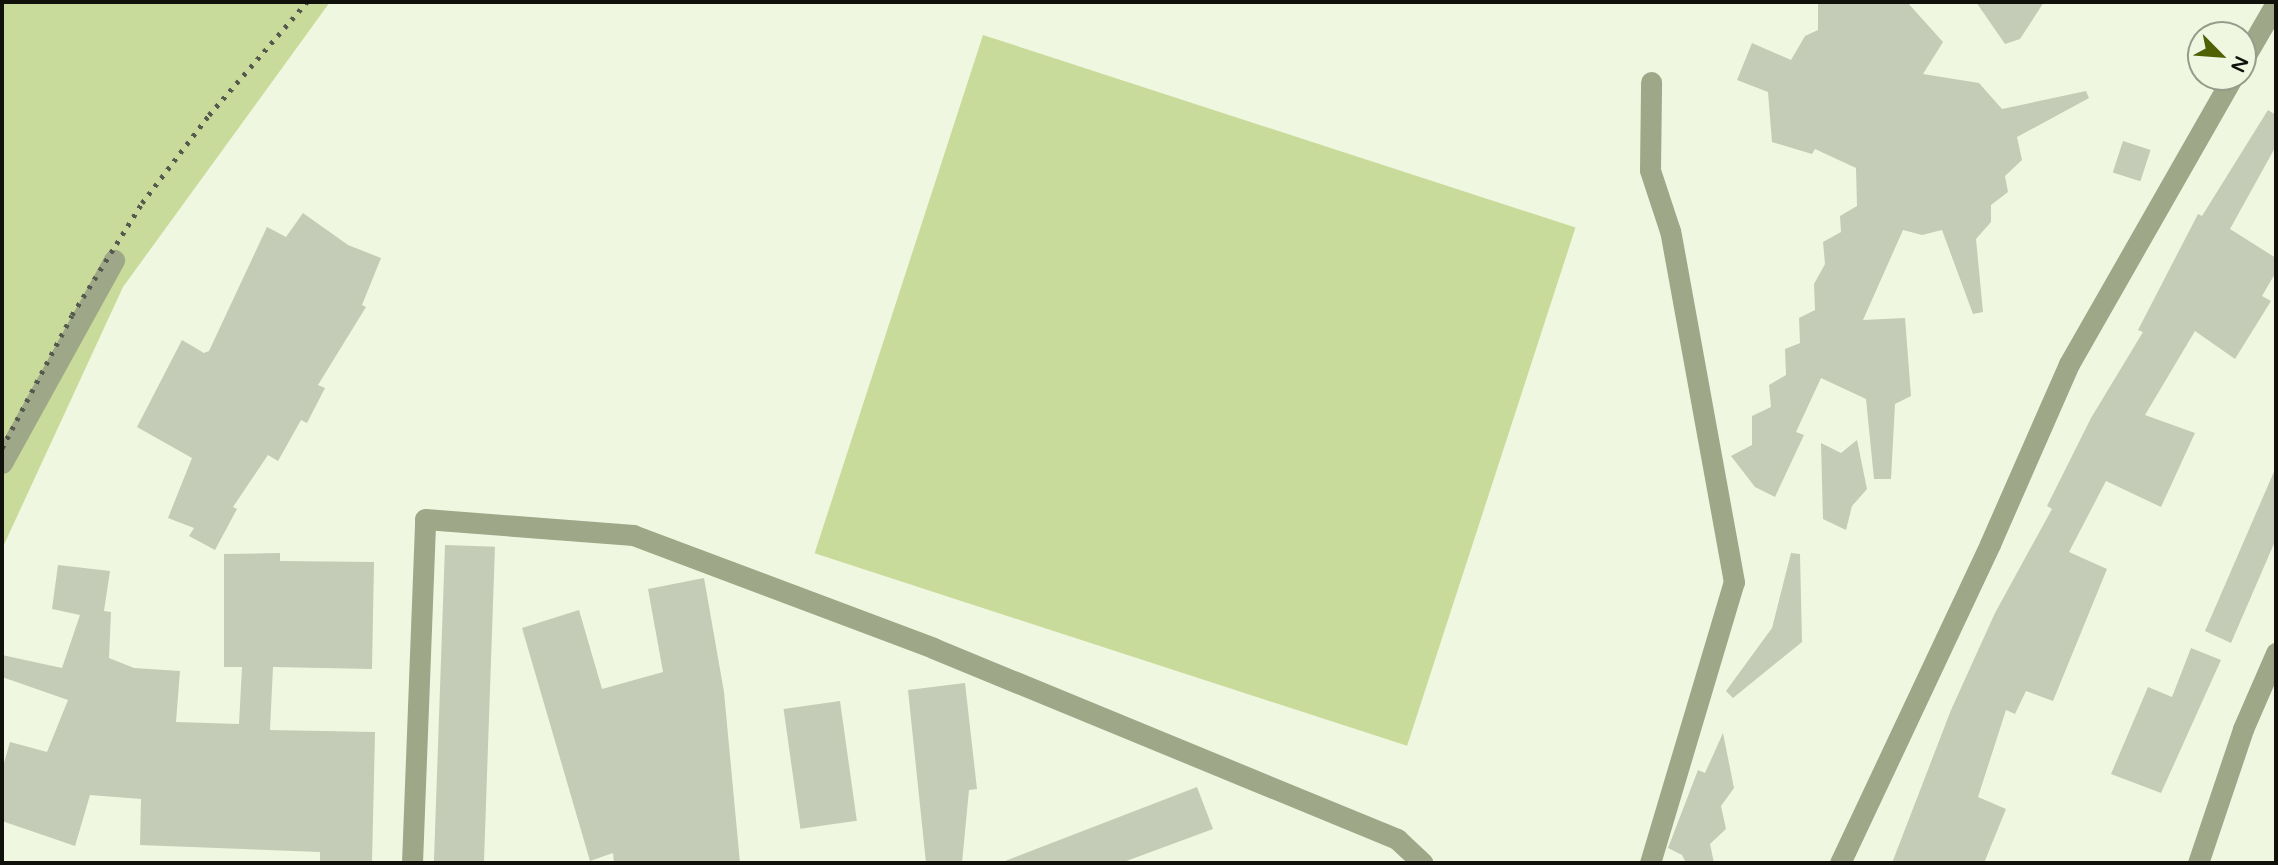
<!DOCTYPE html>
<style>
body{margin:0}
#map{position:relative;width:2278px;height:865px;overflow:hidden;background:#f0f7e1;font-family:"Varela Round",sans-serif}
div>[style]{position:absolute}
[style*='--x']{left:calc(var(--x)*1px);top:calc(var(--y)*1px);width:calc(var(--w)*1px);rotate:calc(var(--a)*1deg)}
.green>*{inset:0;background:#c9db9a;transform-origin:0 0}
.building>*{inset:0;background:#c4cbb6;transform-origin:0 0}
.minor>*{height:21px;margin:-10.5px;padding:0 10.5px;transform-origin:10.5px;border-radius:10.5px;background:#9ea787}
.rail>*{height:5px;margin-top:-2.5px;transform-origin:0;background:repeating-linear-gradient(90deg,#565a4e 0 3.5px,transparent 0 10.5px)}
span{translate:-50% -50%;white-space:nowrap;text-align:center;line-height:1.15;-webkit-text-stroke:5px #f0f7e1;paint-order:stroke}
.frame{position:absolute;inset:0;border:4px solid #0f110a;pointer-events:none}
.north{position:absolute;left:2187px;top:21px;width:70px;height:70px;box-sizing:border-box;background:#f0f7e1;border:2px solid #969b8b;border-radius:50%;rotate:115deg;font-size:19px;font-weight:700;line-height:28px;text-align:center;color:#0f110a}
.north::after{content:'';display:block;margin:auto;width:24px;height:32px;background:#506004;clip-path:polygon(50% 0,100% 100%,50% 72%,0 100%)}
</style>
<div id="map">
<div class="green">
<div style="clip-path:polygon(2px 2px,330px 2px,123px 287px,2px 549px)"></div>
<div style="left:983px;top:35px;width:623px;height:545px;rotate:18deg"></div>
</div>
<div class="building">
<div style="clip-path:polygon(1818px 2px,1907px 2px,1943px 42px,1923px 74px,1979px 83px,2002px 109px,2086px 91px,2089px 98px,2017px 137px,2022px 160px,2005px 176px,2008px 192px,1991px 205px,1991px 222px,1976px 239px,1983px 312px,1973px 314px,1942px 230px,1922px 235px,1903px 230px,1863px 320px,1905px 318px,1911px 396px,1895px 404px,1891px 479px,1874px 479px,1866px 399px,1821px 378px,1796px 432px,1804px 435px,1775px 497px,1755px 487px,1731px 456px,1752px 445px,1752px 416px,1771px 407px,1769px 385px,1786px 375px,1785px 349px,1800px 343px,1799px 318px,1815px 310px,1814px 284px,1825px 264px,1823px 242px,1841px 232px,1840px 216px,1857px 206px,1856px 168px,1815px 149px,1812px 154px,1772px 142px,1768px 92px,1737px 80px,1752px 43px,1791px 60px,1805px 36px,1818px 30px)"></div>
<div style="clip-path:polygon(1976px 2px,2044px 2px,2020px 39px,2005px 44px)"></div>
<div style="clip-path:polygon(2268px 110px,2276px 115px,2276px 146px,2230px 229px,2276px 258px,2276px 272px,2262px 296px,2271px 301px,2235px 359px,2195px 331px,2145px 415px,2195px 433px,2161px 507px,2106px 481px,2069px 552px,2107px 569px,2053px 701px,2026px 691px,2015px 714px,2006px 710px,1978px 797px,2006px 809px,1984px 863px,1892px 863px,1951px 710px,1995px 613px,2052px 509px,2047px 506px,2091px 418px,2143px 332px,2138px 330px,2198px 214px,2202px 216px)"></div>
<div style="left:2123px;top:141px;width:29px;height:33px;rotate:18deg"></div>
<div style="clip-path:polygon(303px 213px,348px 245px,381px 258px,362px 305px,366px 307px,318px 385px,325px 388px,307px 423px,301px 420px,278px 461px,268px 455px,233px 507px,237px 509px,215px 550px,189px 536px,194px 528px,168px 518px,192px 458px,137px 427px,182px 340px,204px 353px,209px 351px,267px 227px,286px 237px)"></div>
<div style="clip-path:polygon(1857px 440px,1867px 489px,1852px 506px,1846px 530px,1823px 519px,1821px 443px,1841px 453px)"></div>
<div style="clip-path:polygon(2276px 467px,2276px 539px,2231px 643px,2205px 631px)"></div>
<div style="left:445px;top:545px;width:50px;height:318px;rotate:2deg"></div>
<div style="clip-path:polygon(280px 553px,280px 561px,374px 562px,372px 669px,273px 667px,270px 730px,375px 732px,372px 863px,320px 861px,320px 852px,140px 845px,141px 799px,90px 795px,75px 846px,2px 821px,2px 770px,10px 742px,47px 752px,68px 700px,2px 677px,2px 655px,62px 668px,80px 615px,52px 609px,58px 565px,110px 571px,104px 611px,111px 612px,109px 658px,134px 668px,180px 671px,176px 722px,239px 724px,242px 667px,224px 667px,224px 554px)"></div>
<div style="clip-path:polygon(1791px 553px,1800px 554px,1802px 642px,1733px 698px,1726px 691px,1772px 628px)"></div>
<div style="clip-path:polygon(704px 578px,724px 692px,740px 863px,614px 863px,613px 853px,590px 861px,522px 628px,579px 610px,602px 689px,663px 672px,648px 589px)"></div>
<div style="clip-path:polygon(2191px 648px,2221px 660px,2161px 793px,2111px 774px,2148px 687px,2172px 697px)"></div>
<div style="clip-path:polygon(965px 683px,977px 789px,969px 790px,962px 863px,926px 863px,908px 690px)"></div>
<div style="left:840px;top:701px;width:121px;height:57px;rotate:82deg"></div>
<div style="clip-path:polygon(1723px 733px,1734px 788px,1721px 806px,1726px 829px,1710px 844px,1714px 863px,1686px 863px,1682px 855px,1668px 848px,1698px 770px,1705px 773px)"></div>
<div style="clip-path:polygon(1197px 787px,1213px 829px,1121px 863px,1000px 863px)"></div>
</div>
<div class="minor">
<div style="--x:2243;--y:60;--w:66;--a:-59.9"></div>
<div style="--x:2;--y:463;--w:232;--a:-61.1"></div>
<div style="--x:412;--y:863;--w:344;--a:-87.8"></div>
<div style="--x:425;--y:519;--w:209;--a:4.4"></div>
<div style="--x:633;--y:535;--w:321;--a:20.6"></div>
<div style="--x:933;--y:648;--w:502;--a:22.37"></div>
<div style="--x:1397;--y:839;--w:35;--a:43"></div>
<div style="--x:1650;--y:863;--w:293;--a:-73.4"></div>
<div style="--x:1734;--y:582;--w:357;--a:-100.3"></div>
<div style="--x:1670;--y:231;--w:64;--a:-108.2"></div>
<div style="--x:1650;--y:170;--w:88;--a:-89.3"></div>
<div style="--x:1840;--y:863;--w:353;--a:-64.8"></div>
<div style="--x:1990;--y:544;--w:197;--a:-66.3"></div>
<div style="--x:2069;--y:364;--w:331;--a:-60.3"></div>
<div style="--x:2198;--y:863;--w:141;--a:-71.4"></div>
<div style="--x:2243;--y:729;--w:83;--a:-66.5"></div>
</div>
<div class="rail">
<div style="--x:2;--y:448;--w:150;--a:-62.2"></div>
<div style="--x:72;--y:315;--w:132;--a:-58"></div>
<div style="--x:142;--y:203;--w:111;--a:-52.7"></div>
<div style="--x:209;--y:115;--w:150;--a:-49.1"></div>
</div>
<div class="frame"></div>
<div class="north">N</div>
</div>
